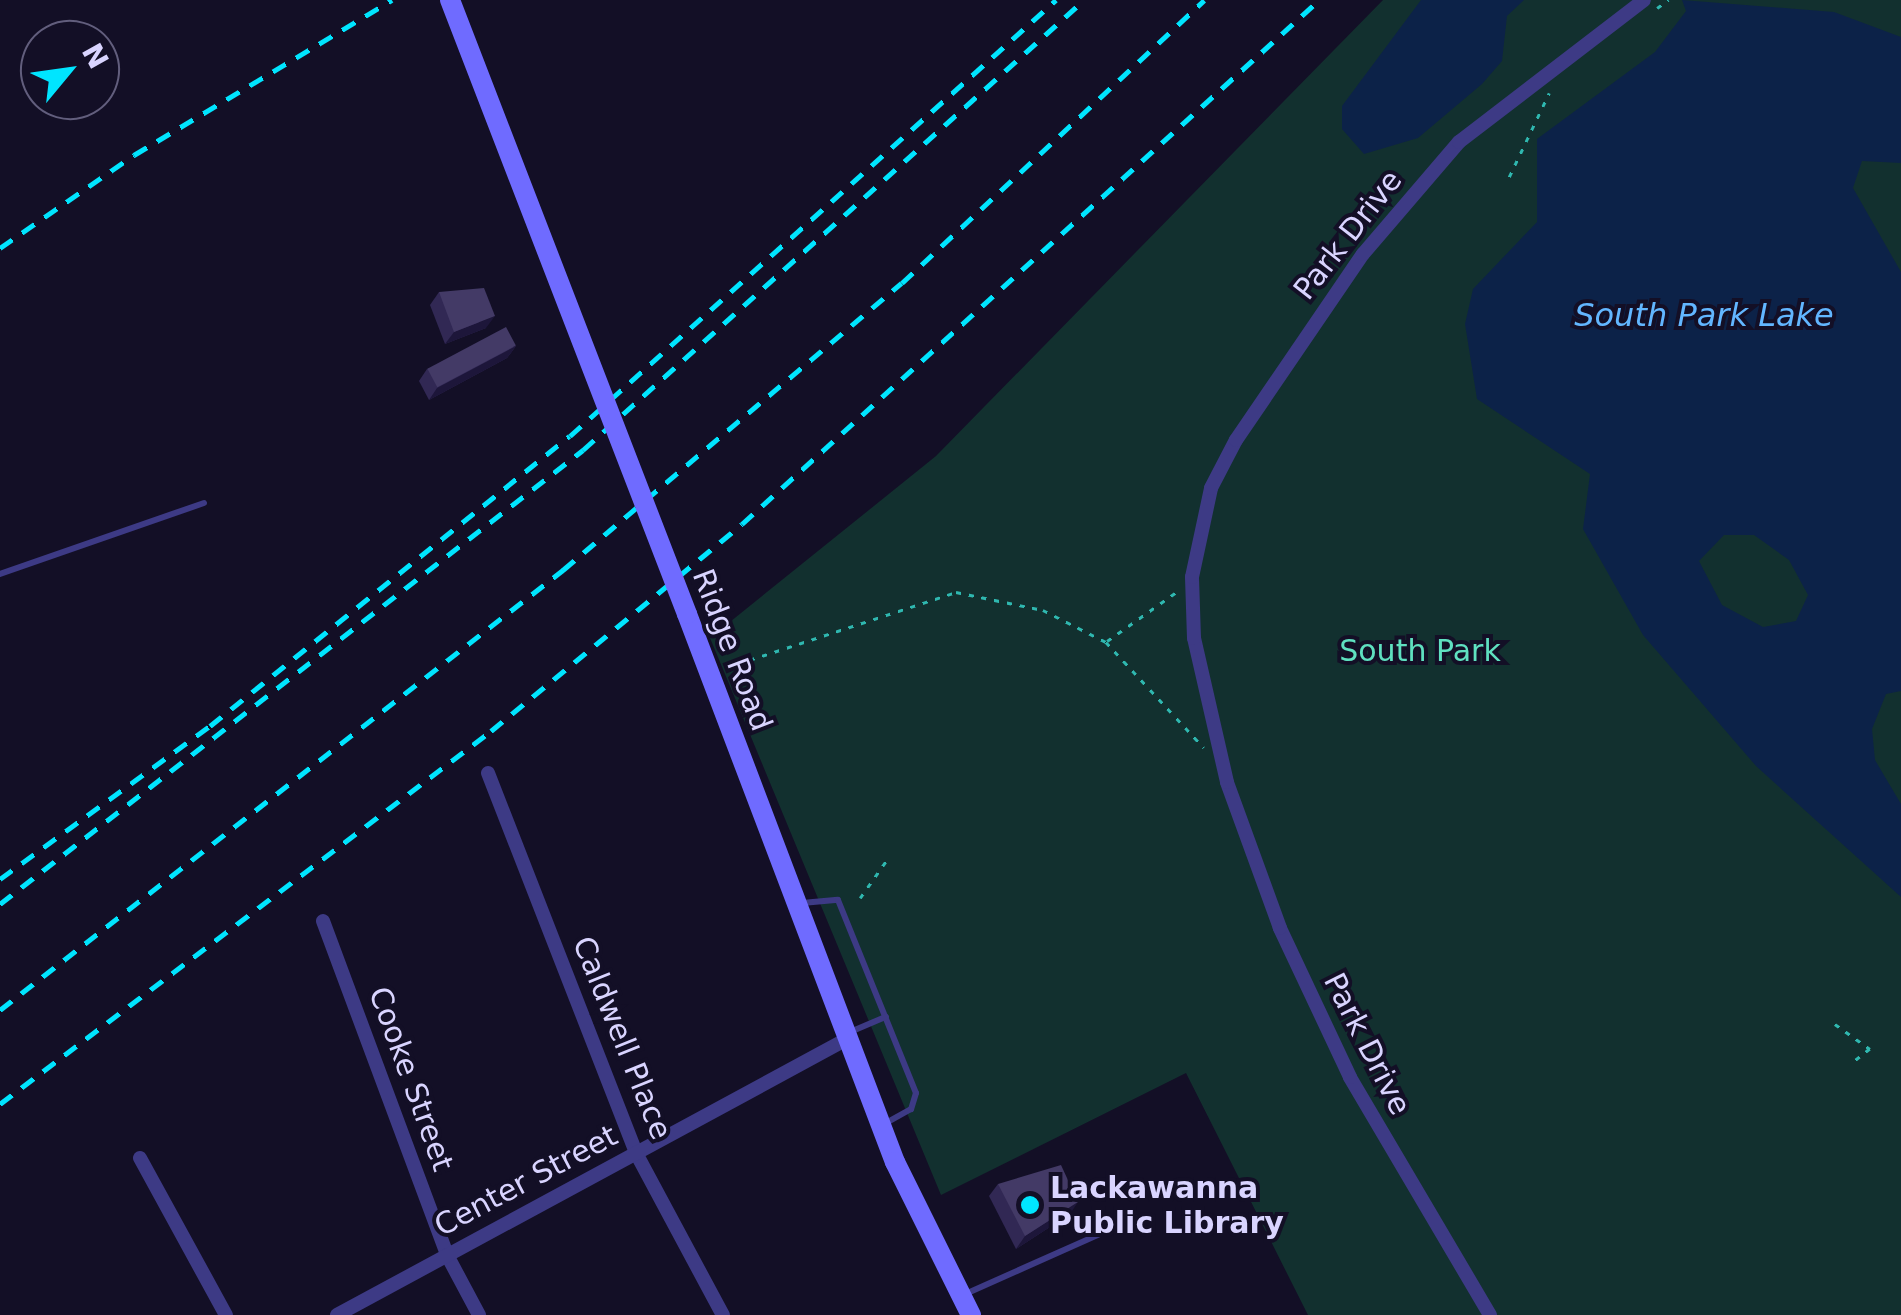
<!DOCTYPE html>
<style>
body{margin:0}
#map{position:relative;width:1901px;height:1315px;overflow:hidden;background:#130f26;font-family:"DejaVu Sans",sans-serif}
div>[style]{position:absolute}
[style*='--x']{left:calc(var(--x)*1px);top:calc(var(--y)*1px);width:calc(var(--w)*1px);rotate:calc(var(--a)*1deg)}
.green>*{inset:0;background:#12302f}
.water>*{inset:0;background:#0c2248}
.path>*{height:2.5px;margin-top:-1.25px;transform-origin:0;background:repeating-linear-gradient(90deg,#2fb8b0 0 5px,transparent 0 13px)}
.lane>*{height:6px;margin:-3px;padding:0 3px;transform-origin:3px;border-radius:3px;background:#3d3a85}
.street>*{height:14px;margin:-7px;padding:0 7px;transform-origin:7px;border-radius:7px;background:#3d3a85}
.secondary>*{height:20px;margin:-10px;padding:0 10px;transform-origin:10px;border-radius:10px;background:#6f6bff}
.rail>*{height:5px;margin-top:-2.5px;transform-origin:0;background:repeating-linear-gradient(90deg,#00e5ff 0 15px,transparent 0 27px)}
.secondary-bridge>*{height:20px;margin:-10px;padding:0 10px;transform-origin:10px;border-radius:10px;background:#6f6bff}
.wall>*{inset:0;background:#312854}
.shaded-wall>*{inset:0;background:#1d163a}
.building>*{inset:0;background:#433a66;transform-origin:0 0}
.dots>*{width:28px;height:28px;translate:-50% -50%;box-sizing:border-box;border:5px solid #130f26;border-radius:50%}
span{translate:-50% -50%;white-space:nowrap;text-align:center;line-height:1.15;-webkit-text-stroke:8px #130f26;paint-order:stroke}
.street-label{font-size:30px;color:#d9d4ff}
.park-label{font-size:30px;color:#5fe0c0}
.poi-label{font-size:30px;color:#d9d4ff;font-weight:700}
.left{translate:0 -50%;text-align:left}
.water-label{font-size:32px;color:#62b6ff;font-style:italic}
.north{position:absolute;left:20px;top:20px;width:100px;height:100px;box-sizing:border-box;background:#130f26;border:2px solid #625e7d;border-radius:50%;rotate:61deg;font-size:28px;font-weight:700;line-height:40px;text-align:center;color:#d9d4ff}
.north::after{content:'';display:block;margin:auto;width:35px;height:45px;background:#00e5ff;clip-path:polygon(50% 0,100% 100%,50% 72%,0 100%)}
</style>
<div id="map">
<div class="green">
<div style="clip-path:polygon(1383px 0,1901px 0,1901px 1315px,1308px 1315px,1186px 1073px,941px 1195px,710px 638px,936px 456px)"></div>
</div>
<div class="water">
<div style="clip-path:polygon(1421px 0,1524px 0,1507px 16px,1502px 61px,1482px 84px,1418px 138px,1364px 154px,1342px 129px,1342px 106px)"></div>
<div style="clip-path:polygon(evenodd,1682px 0,1834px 12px,1901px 37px,1901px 163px,1862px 161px,1853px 188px,1901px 272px,1901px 691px,1886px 694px,1872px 729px,1875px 760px,1901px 804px,1901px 897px,1756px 766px,1643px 635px,1583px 529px,1590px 474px,1477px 399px,1465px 324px,1473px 289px,1537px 222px,1537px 139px,1655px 52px,1686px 11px,1682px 0,1724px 535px,1754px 535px,1789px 560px,1808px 595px,1796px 621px,1763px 627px,1722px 605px,1699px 561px,1724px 535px)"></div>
</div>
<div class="path">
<div style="--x:1657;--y:8;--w:14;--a:-36"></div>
<div style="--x:1509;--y:177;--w:93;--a:-64.5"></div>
<div style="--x:1107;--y:641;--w:87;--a:-35.2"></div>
<div style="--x:725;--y:668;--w:243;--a:-18.2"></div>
<div style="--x:956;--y:592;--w:89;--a:11.7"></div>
<div style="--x:1043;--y:610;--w:71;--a:26.9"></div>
<div style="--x:1106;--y:642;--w:144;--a:47.2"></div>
<div style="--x:860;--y:898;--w:45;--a:-54.9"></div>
<div style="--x:1835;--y:1024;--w:43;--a:35.5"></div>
<div style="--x:1870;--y:1049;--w:23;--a:142"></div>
</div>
<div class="lane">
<div style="--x:0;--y:574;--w:216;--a:-19.2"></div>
<div style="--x:802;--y:903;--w:36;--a:-5"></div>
<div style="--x:838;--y:900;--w:208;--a:68"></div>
<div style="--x:916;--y:1093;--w:17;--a:107"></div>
<div style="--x:911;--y:1109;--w:29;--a:151"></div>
<div style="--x:850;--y:1032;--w:39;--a:-23"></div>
<div style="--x:963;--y:1295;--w:189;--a:-24"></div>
</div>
<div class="street">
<div style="--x:488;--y:773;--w:408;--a:68.7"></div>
<div style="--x:636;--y:1153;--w:184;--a:61.8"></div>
<div style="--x:323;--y:921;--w:356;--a:69.6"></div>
<div style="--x:447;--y:1255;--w:68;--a:61.9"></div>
<div style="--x:140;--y:1158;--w:179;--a:61.3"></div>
<div style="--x:337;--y:1315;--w:580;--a:-28.42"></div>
<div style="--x:1490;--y:1315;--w:276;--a:-120.5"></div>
<div style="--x:1350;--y:1077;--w:165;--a:-115.2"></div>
<div style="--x:1280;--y:928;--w:155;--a:-110"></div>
<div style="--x:1227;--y:782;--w:148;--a:-102.9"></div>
<div style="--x:1194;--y:638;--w:61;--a:-91.9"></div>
<div style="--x:1192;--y:577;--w:91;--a:-77.9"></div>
<div style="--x:1211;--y:488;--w:54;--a:-62.5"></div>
<div style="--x:1236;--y:440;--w:225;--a:-55.7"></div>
<div style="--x:1363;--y:254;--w:148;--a:-49.4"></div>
<div style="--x:1459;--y:142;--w:233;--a:-37.5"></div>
</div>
<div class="secondary">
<div style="--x:687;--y:614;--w:586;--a:69.22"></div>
<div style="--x:895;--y:1162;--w:171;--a:63.6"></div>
</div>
<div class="rail">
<div style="--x:0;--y:248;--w:163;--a:-34.8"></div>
<div style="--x:134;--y:155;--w:301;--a:-31"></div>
<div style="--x:0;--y:879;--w:260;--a:-36.1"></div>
<div style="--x:210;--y:726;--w:462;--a:-38.9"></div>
<div style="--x:570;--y:436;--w:653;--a:-41.9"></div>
<div style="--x:0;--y:904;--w:739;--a:-37.91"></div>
<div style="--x:583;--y:450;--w:673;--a:-41.93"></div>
<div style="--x:0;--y:1010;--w:715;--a:-38.01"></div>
<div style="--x:563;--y:570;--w:444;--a:-40.3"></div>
<div style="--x:902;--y:283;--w:414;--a:-43.1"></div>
<div style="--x:0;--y:1104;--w:617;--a:-37.22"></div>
<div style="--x:491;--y:731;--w:325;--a:-39.5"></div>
<div style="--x:742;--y:524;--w:779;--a:-42.24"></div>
</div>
<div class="secondary-bridge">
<div style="--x:450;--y:0;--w:658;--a:68.89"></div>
</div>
<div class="wall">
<div style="clip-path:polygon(439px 292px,486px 328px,445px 344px,430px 305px)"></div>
<div style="clip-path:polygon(516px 346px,507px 358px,429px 400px,419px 381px,427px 369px)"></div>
<div style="clip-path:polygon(998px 1184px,1070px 1214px,1016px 1249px,989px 1196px)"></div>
</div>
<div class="shaded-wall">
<div style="clip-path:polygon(495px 316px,486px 328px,445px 344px,454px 332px)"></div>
<div style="clip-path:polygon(516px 346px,507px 358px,429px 400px,437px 388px)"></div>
<div style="clip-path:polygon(1078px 1202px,1070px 1214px,1016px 1249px,1025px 1236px)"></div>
</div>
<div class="building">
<div style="clip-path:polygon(484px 288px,495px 316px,454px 332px,439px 292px)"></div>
<div style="left:506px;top:327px;width:21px;height:89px;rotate:62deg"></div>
<div style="clip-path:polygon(1061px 1165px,1078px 1202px,1025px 1236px,998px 1184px)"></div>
</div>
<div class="dots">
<div style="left:1030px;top:1205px;background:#00e5ff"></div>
</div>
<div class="street-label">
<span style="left:1348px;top:235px;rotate:-52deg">Park Drive</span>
<span style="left:732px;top:650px;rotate:69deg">Ridge Road</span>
<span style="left:622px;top:1038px;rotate:68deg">Caldwell Place</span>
<span style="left:1367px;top:1044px;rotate:63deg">Park Drive</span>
<span style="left:411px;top:1079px;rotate:70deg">Cooke Street</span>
<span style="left:526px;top:1181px;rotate:-28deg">Center Street</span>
</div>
<div class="park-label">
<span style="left:1420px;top:651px">South Park</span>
</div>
<div class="poi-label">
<span class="left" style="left:1050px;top:1205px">Lackawanna<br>Public Library</span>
</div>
<div class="water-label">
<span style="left:1704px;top:315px">South Park Lake</span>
</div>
<div class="north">N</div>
</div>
